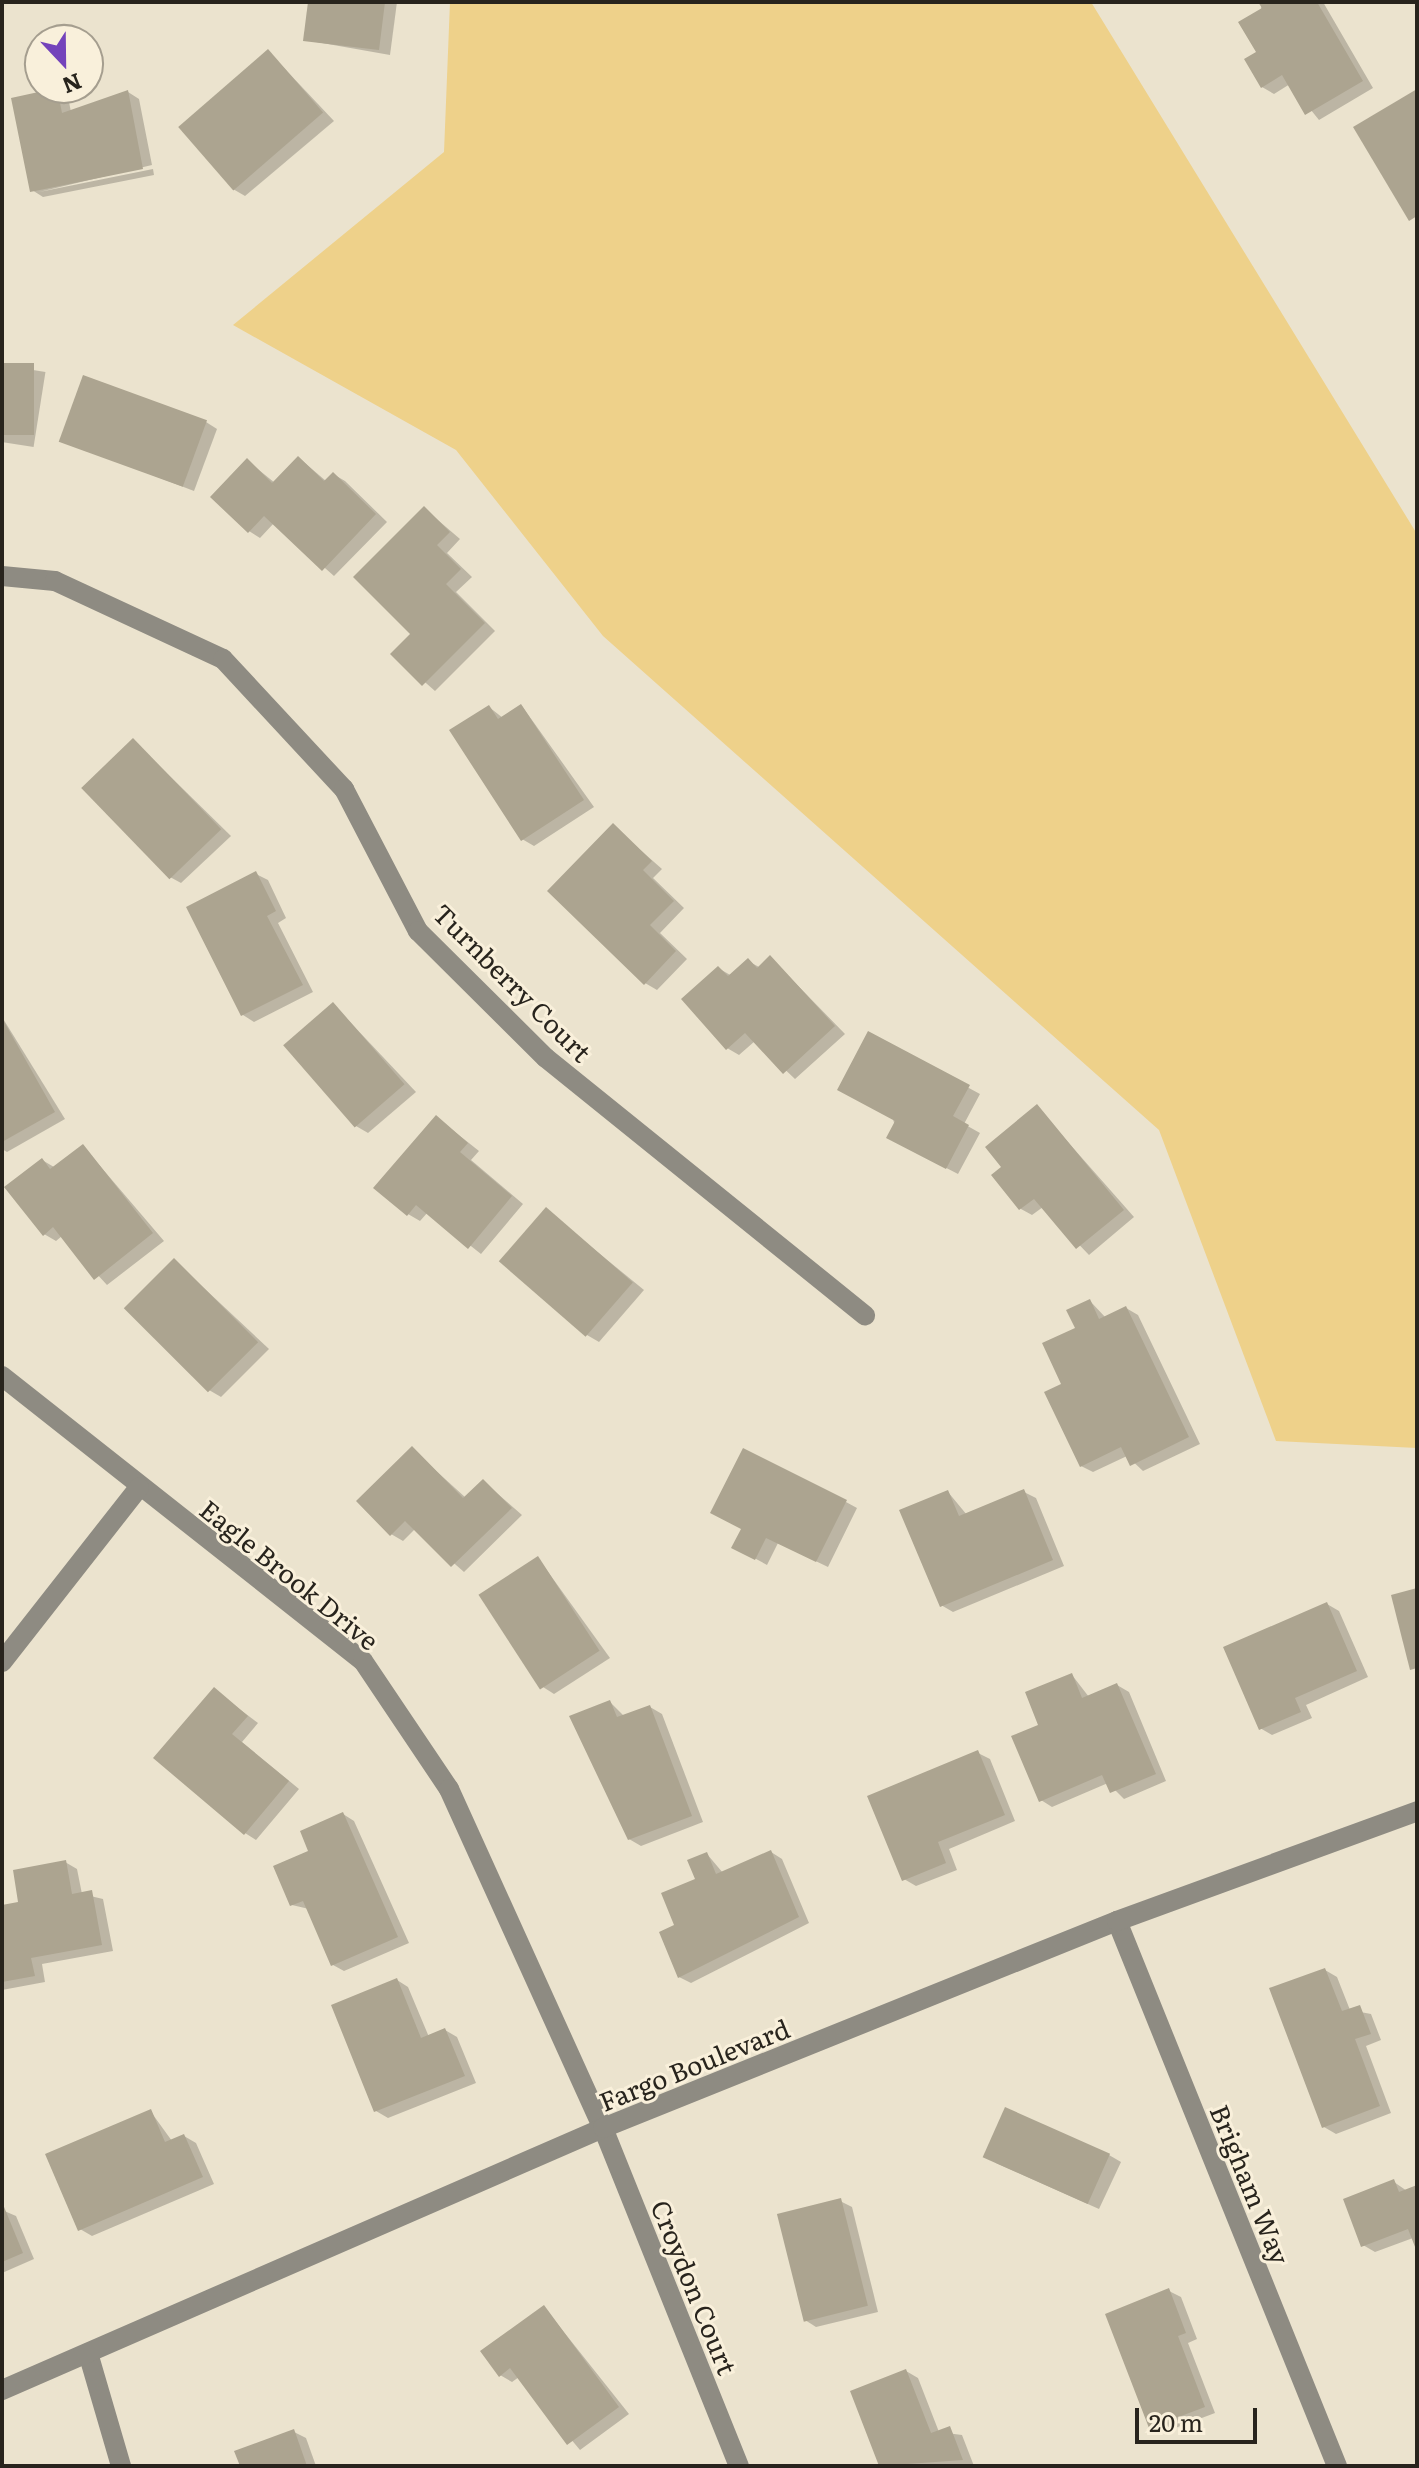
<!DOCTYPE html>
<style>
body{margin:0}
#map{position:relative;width:1419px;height:2468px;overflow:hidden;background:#ebe3ce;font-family:Literata,serif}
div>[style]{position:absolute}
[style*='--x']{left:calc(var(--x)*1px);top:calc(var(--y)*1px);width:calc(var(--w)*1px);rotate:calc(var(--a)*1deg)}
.green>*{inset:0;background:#eed18a}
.shadow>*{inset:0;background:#0003;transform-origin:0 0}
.building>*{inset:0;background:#aca490;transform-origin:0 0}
.minor>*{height:20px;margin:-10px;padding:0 10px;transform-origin:10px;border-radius:10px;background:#8e8b82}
span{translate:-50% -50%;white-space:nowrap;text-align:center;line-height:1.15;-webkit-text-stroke:6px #f9f0db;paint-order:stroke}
.street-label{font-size:26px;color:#28241d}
.frame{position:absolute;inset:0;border:4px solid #28241d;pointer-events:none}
.north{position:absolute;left:24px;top:24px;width:80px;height:80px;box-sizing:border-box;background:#f9f0db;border:2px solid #a59e8f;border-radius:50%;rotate:158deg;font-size:22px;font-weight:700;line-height:32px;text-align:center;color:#28241d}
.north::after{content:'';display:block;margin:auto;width:28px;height:36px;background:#7443bb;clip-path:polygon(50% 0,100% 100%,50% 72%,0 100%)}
.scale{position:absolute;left:1135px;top:2408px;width:122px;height:36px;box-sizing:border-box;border:4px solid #28241d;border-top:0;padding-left:10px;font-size:24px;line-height:28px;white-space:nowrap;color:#28241d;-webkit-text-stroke:6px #f9f0db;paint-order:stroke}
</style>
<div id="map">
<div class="green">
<div style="clip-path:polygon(450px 2px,1091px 2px,1417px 534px,1417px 1448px,1276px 1441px,1159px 1130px,603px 636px,456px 450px,233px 325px,444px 152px)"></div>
</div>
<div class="shadow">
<div style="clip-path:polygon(310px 2px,397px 2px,390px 55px,305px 40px)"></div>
<div style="clip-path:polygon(1261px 2px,1323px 2px,1373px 88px,1319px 120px,1290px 84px,1274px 94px,1262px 87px)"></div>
<div style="clip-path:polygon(268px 51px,334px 121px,245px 196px,233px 189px)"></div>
<div style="clip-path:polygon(56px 90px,68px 97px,71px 112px,128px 92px,139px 99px,152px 165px,39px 192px,153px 169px,154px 175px,43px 197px,32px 190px)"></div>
<div style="left:2px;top:365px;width:44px;height:76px;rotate:9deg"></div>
<div style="clip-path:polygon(206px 422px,217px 429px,194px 491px,61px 440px)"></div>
<div style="clip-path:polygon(299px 458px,326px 481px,333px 474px,345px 481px,387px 522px,334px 576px,274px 523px,260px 538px,249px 531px,248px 461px,275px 483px)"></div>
<div style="clip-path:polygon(425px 509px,460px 539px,447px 553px,472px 577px,456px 592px,495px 631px,435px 691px,393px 654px,413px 634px)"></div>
<div style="clip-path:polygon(522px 706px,594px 807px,534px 846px,522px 839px,489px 707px,503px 718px)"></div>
<div style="clip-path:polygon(133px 740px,231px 836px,181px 883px,170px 877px)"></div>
<div style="clip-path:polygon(613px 826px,662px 869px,653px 878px,684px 908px,660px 933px,687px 959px,657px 990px,645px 983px)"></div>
<div style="clip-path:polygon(256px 874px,268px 880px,286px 918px,278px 923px,313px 992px,254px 1022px,243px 1015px)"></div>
<div style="clip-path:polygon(770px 957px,845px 1034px,795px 1079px,755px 1041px,739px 1055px,727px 1048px,718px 968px,732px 976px,748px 961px,759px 967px)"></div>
<div style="clip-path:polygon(333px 1004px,416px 1092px,368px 1133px,356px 1126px)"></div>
<div style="clip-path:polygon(2px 1017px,65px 1119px,7px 1152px,2px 1149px)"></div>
<div style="clip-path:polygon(869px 1034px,980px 1094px,964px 1124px,980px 1133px,958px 1174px,900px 1144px)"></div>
<div style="clip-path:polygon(1037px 1107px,1134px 1217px,1089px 1255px,1043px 1207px,1032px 1215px,1021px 1209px,1004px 1168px)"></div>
<div style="clip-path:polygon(436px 1117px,479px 1151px,471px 1160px,523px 1204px,481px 1254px,428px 1212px,420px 1221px,408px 1214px)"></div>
<div style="clip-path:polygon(83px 1146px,164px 1241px,107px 1285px,62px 1236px,56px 1241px,44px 1234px,42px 1160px,54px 1167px)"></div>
<div style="clip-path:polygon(546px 1210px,644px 1290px,599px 1342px,587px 1335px)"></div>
<div style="clip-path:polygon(174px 1260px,269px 1349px,221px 1397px,209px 1390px)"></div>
<div style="clip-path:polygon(1090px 1301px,1106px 1318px,1126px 1308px,1138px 1315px,1200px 1444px,1143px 1471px,1127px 1456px,1093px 1472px,1081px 1466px,1064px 1385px)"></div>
<div style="clip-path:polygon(412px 1449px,466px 1498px,483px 1481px,522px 1515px,464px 1572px,415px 1529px,403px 1541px,391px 1534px)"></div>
<div style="clip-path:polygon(948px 1492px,967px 1515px,1024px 1492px,1036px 1498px,1064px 1566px,953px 1612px,941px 1605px)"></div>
<div style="clip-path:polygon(846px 1502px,857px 1508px,828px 1567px,778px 1543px,767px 1565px,734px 1547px)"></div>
<div style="clip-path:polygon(538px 1558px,610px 1658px,554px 1694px,543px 1687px)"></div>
<div style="clip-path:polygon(1327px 1604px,1339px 1611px,1368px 1677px,1306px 1705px,1312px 1718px,1272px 1735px,1260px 1728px)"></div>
<div style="clip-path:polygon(1072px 1675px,1089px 1697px,1117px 1685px,1129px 1692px,1166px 1781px,1124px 1799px,1108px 1783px,1052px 1807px,1041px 1800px,1041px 1726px)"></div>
<div style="clip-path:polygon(214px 1690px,258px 1723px,242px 1742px,299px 1789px,256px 1840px,245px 1833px)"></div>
<div style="clip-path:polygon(610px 1702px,625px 1717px,650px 1707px,662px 1714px,703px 1822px,641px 1846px,629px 1839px)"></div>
<div style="clip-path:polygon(978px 1753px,990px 1759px,1015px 1821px,949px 1849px,957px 1870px,916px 1886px,904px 1879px)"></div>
<div style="clip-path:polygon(343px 1814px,354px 1821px,409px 1943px,344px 1971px,333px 1965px,309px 1909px,292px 1905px,311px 1852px)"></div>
<div style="clip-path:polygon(771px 1852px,782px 1859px,809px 1923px,691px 1983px,679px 1977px,677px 1926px,707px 1854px,723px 1873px)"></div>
<div style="clip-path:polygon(65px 1862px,77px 1869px,82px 1894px,103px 1899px,113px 1951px,42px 1964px,45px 1982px,2px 1990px,2px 1907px,21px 1903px)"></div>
<div style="clip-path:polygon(1325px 1970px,1337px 1977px,1350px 2010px,1371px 2014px,1381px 2040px,1366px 2046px,1391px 2113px,1336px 2134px,1324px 2127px)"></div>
<div style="clip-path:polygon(397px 1980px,408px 1987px,429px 2037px,445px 2030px,457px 2037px,476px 2083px,388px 2118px,376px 2111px)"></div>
<div style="clip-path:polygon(151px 2112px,172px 2141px,184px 2136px,196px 2143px,214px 2184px,92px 2236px,80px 2229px)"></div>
<div style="clip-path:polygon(1109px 2155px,1121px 2162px,1099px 2209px,996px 2163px)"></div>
<div style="clip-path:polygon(1394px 2182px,1407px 2191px,1417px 2187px,1417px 2247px,1413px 2238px,1375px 2252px,1363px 2245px)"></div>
<div style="clip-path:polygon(840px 2201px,852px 2207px,878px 2312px,816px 2327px,805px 2320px)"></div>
<div style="clip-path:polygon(2px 2210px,16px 2216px,34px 2259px,2px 2273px)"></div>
<div style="clip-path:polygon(1169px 2291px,1181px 2297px,1197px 2339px,1188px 2343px,1215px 2413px,1162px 2433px,1151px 2426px)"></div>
<div style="clip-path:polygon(544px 2307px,629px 2414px,580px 2450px,519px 2377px,512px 2382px,500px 2375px)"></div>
<div style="clip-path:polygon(906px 2371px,918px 2378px,939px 2432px,962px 2435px,974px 2466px,881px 2466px,853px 2392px)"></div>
<div style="clip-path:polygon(294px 2432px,306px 2438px,316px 2466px,242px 2466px)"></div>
</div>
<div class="building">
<div style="clip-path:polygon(308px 2px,385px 2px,379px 50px,303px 41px)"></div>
<div style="clip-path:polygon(1258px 2px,1317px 2px,1363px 81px,1305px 115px,1282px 75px,1261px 88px,1244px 59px,1256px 52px,1238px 22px,1262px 8px)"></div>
<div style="left:268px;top:49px;width:84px;height:119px;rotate:49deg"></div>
<div style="clip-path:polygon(57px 88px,62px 113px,128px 90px,143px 169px,30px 192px,11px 98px)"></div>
<div style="clip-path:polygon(1417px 89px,1417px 216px,1409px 221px,1353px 127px)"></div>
<div style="left:2px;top:363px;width:32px;height:72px"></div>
<div style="left:83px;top:375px;width:132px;height:71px;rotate:20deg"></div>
<div style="clip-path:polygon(298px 456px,324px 481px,333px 472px,376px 514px,322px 571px,264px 516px,248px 533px,210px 497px,247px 458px,272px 483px)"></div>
<div style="clip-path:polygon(424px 506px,450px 532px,437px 545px,461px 569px,446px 584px,485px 623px,422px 686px,390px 654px,410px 634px,353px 577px)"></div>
<div style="clip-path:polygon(521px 704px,584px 800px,521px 841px,449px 730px,489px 705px,498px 719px)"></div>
<div style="left:133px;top:738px;width:127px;height:72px;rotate:46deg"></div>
<div style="clip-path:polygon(613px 823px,652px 861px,643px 870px,674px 901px,650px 925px,676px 951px,644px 985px,547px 891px)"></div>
<div style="clip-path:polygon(256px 871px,276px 911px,267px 916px,303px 985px,241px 1016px,186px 907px)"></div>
<div style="clip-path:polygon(770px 955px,835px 1026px,783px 1074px,745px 1033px,726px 1050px,681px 999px,718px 966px,728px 976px,748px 958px,757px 968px)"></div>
<div style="left:333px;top:1002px;width:109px;height:66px;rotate:49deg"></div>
<div style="clip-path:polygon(2px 1018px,55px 1112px,2px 1142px)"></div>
<div style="clip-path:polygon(868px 1031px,970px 1085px,953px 1116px,969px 1125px,946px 1169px,886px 1138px,895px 1121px,837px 1090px)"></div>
<div style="clip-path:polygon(1037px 1104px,1124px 1210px,1076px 1249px,1034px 1199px,1019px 1210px,991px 1175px,1001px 1167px,985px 1147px)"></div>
<div style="clip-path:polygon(436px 1115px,468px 1143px,460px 1152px,512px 1196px,468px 1249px,416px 1205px,407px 1216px,373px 1188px)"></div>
<div style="clip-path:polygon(83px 1144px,153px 1233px,94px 1280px,53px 1227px,43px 1236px,4px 1187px,42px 1158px,50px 1169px)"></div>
<div style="left:546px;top:1207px;width:115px;height:72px;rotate:41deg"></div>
<div style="left:174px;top:1258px;width:119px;height:71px;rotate:45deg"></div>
<div style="clip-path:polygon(1090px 1299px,1099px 1319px,1126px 1306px,1189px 1437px,1130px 1466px,1121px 1447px,1080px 1467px,1044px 1392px,1061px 1384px,1042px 1343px,1075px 1328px,1066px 1310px)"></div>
<div style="clip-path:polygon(412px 1446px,463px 1498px,483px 1479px,512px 1508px,451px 1567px,405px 1521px,390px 1536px,356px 1501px)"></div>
<div style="clip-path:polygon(743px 1448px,847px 1500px,816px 1562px,766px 1538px,755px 1560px,731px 1548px,741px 1529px,710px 1513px)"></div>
<div style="clip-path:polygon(1024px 1489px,1053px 1560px,940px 1607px,899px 1510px,948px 1490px,959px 1516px)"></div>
<div style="left:538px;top:1556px;width:113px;height:71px;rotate:57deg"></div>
<div style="clip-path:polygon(1417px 1588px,1417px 1668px,1410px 1670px,1391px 1595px)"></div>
<div style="clip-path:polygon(1327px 1602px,1357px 1671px,1295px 1698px,1301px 1712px,1259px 1730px,1223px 1647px)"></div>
<div style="clip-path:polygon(1072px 1673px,1082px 1698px,1117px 1683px,1156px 1774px,1110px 1793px,1102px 1775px,1039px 1802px,1011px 1736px,1038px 1725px,1025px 1692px)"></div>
<div style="clip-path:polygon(214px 1687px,248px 1716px,232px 1734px,289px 1781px,244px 1835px,153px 1758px)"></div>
<div style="clip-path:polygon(610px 1700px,617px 1717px,650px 1705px,692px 1816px,628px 1840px,569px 1716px)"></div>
<div style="clip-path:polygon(978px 1750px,1005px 1815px,938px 1842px,946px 1863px,902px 1881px,867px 1796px)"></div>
<div style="clip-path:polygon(343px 1812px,398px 1937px,331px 1966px,303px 1901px,290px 1906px,273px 1866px,308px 1851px,300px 1831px)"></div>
<div style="clip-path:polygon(771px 1850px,799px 1917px,678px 1978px,659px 1932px,674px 1925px,661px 1893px,695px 1879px,687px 1860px,707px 1852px,716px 1874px)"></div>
<div style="clip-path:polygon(66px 1860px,72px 1894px,92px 1890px,102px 1945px,31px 1958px,35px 1976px,2px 1982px,2px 1905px,18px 1902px,13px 1870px)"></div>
<div style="clip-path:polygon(1325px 1968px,1342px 2011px,1360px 2005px,1371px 2034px,1355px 2039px,1380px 2106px,1322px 2128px,1269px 1988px)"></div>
<div style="clip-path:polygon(397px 1978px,421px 2038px,445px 2028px,465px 2076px,374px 2112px,331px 2005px)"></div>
<div style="left:1005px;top:2107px;width:115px;height:55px;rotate:24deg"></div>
<div style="clip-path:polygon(151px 2109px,165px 2142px,184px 2134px,203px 2177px,78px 2231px,45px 2154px)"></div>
<div style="clip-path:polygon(1394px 2179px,1399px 2192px,1417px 2185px,1417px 2252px,1408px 2229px,1361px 2247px,1343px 2199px)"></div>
<div style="left:841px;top:2198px;width:111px;height:66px;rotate:76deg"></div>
<div style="clip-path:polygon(2px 2202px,23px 2253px,2px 2262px)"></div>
<div style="clip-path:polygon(1169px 2288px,1186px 2333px,1178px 2336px,1205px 2407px,1149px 2428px,1105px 2314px)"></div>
<div style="clip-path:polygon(544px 2305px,619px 2407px,567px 2445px,510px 2368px,499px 2377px,480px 2351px)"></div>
<div style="clip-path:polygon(906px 2369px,931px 2433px,950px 2426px,963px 2460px,879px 2466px,850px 2391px)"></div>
<div style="clip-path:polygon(294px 2429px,307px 2466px,240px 2466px,234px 2451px)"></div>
</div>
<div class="minor">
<div style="--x:2;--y:576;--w:53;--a:5.4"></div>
<div style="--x:55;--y:581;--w:185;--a:24.9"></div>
<div style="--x:223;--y:659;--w:178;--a:47.1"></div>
<div style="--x:344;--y:789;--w:160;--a:62.5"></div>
<div style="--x:418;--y:931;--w:180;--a:44.8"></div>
<div style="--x:546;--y:1058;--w:410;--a:38.9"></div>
<div style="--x:2;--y:1376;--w:460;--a:38.3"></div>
<div style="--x:363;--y:1661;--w:154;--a:56.1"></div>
<div style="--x:449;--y:1789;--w:372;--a:65.6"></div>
<div style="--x:603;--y:2128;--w:364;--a:68.1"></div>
<div style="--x:2;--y:1662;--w:222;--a:-51.9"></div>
<div style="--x:1117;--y:1921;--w:588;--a:68.02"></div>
<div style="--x:88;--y:2353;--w:118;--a:73.7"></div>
<div style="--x:2;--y:2390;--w:656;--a:-23.55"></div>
<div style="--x:603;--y:2128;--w:554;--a:-21.94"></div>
<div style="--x:1117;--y:1921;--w:320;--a:-20.1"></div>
</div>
<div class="street-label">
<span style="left:513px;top:982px;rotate:45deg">Turnberry Court</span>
<span style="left:290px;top:1574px;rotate:39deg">Eagle Brook Drive</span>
<span style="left:694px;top:2064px;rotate:-22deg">Fargo Boulevard</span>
<span style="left:1251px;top:2184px;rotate:68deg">Brigham Way</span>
<span style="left:695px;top:2287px;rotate:68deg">Croydon Court</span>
</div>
<div class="frame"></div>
<div class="north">N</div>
<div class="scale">20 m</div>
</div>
